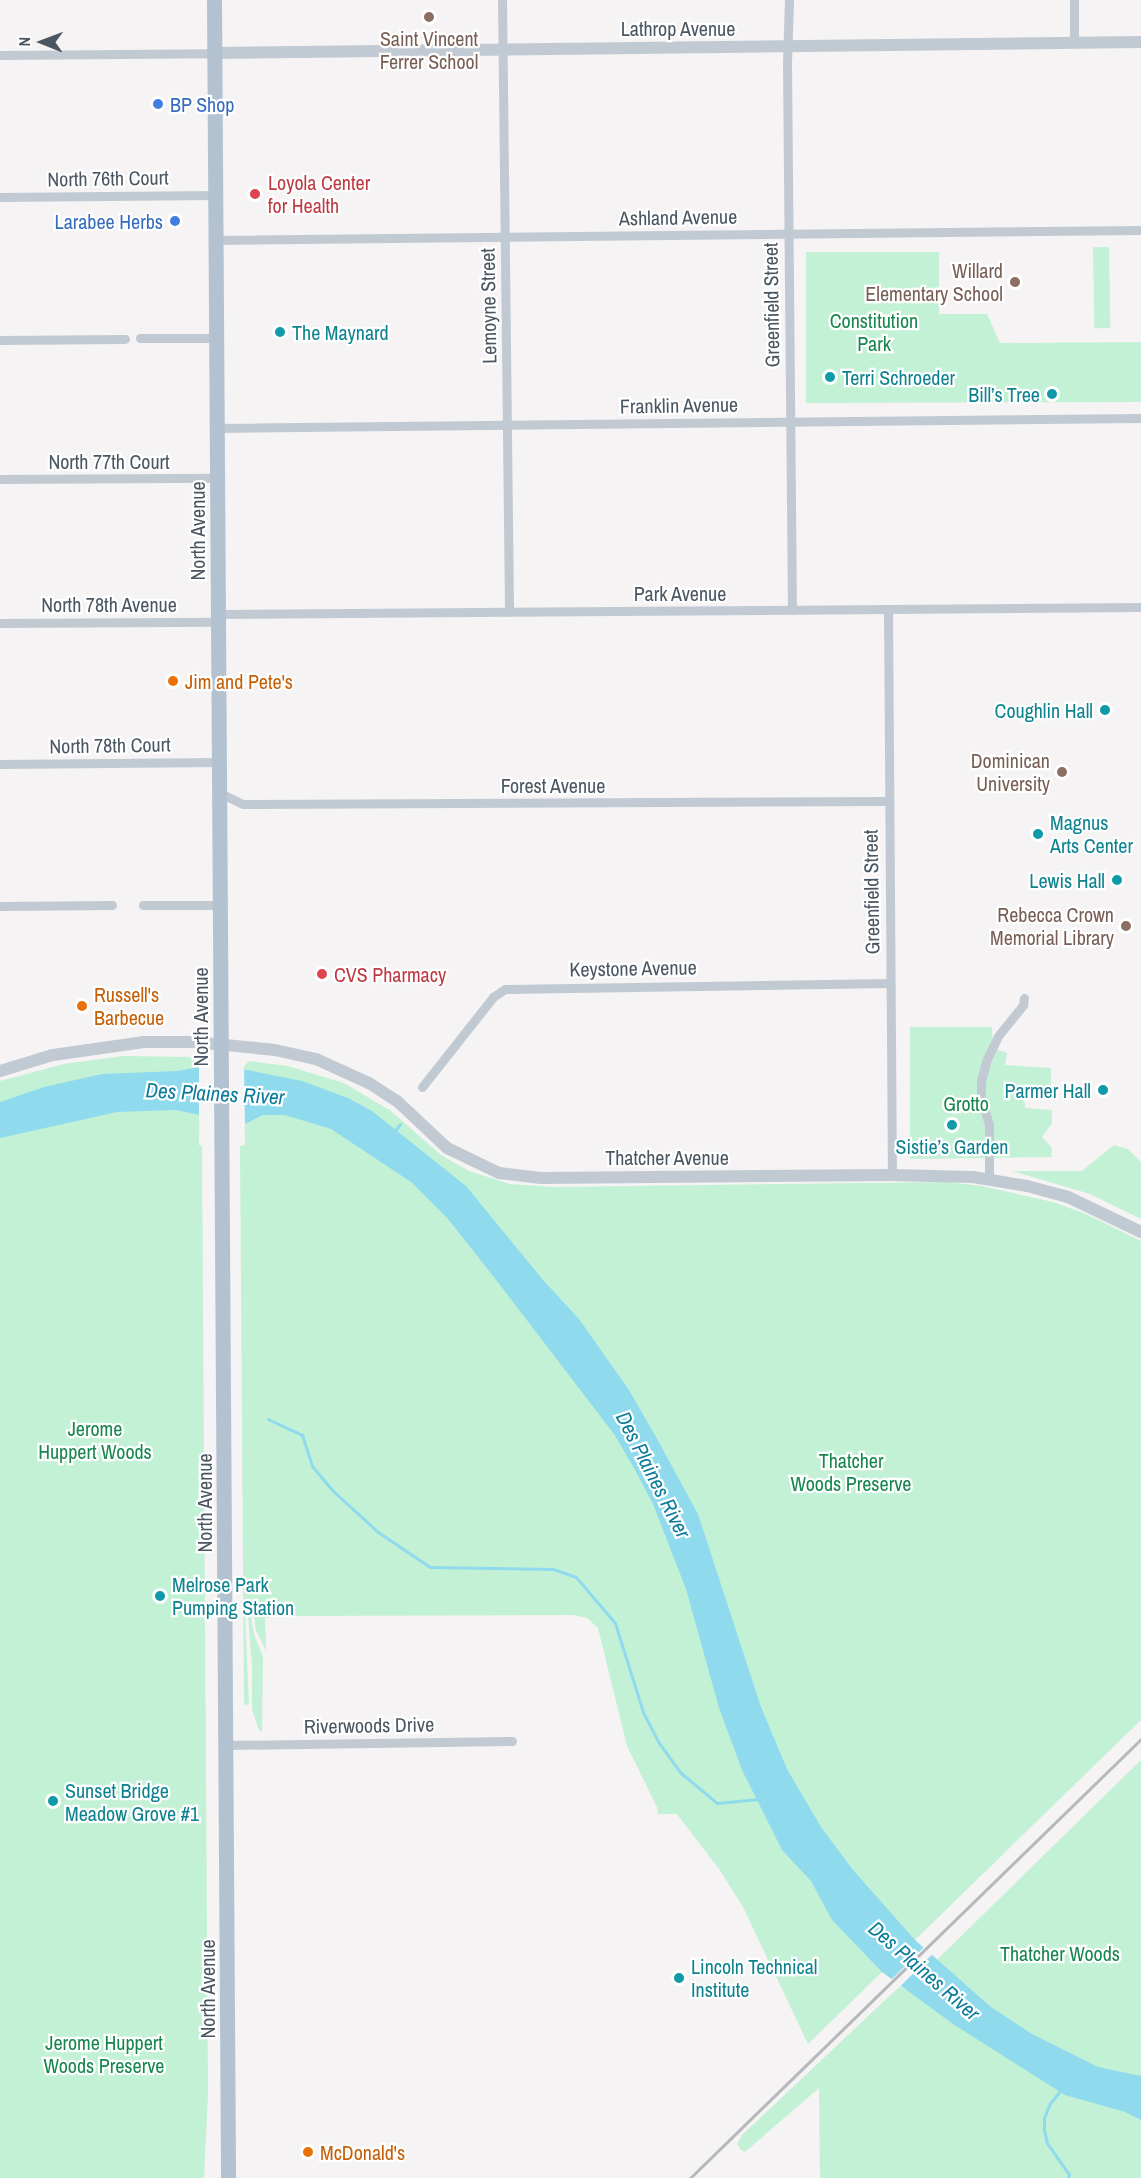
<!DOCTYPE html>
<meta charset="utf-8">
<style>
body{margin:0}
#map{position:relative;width:1141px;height:2178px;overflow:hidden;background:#f5f3f3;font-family:"Archivo Narrow",sans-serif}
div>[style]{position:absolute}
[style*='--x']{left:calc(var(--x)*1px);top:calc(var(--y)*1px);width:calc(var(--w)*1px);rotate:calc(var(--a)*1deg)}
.green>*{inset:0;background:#c3f1d5;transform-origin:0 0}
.water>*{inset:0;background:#90daee}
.pier>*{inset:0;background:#f5f3f3;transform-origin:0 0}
.stream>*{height:3px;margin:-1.5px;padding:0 1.5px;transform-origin:1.5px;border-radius:1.5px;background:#90daee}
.minor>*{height:9px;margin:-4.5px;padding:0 4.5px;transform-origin:4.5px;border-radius:4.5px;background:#c1cad2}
.tertiary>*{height:12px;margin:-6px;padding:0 6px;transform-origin:6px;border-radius:6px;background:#c1cad2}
.primary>*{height:15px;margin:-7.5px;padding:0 7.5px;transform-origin:7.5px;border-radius:7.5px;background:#b3c2d1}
.rail>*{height:3px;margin:-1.5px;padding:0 1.5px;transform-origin:1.5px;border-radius:1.5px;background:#b5b8bd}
.dots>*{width:16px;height:16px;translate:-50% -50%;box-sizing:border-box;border:3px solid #fff;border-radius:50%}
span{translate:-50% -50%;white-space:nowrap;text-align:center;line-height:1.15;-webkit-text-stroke:4.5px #fff;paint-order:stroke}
.street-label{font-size:20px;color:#4a5661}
.education-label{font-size:20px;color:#785e54}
.right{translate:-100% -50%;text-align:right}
.shop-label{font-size:20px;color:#366cbe}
.left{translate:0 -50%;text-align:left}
.health-label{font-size:20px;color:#be3a42}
.park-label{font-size:20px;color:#17864f}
.culture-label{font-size:20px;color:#0d838f}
.food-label{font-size:20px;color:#c56008}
.water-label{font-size:21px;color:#0c7c9b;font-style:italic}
.north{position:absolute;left:12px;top:12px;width:60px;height:60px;-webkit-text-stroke:4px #fff;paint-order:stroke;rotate:271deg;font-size:16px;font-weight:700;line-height:24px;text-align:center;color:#4a5661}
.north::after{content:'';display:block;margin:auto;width:21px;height:27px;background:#4a5661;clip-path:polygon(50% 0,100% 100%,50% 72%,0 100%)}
</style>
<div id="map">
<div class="green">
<div style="left:1109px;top:247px;width:81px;height:16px;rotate:89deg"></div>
<div style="clip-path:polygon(806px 252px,939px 252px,939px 314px,987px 314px,1000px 343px,1141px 342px,1141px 402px,806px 403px)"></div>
<div style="clip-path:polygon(910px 1027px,992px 1027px,993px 1048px,1007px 1053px,1005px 1065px,1051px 1068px,1051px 1093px,1024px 1095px,1025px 1108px,1052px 1110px,1052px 1123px,1042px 1137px,1052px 1148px,1051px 1157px,910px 1159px)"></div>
<div style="clip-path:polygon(123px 1056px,189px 1057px,197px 1061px,200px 1067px,199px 1145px,202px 1146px,208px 2094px,204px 2178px,0 2178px,0 1081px,64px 1064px)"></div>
<div style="clip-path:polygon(249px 1061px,288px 1066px,344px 1083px,391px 1111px,441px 1155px,469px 1171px,510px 1184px,555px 1187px,947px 1182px,982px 1186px,1053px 1202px,1086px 1214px,1141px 1241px,1141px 1720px,808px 2044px,743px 1907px,719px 1869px,677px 1814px,658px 1814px,657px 1807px,627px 1746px,598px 1628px,587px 1618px,573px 1615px,280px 1616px,265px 1618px,266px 1651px,256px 1630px,254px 1617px,251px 1616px,254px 1634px,263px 1657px,262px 1733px,258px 1728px,252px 1709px,252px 1665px,248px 1617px,245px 1616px,249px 1704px,244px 1705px,240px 1146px,245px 1145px,244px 1066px)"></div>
<div style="clip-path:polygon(1114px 1145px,1128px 1149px,1141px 1162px,1141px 1219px,1090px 1194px,1012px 1171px,1082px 1171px)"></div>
<div style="clip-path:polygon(1141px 1760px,1141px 2178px,820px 2178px,819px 2088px,745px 2152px,741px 2150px,737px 2144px,742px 2135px,900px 1986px,906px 1990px)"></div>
</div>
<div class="water">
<div style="clip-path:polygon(200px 1067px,247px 1070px,302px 1081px,348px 1098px,372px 1111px,466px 1186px,543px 1280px,579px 1319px,629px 1390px,656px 1437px,698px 1514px,761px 1707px,787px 1769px,821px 1827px,853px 1870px,915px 1940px,991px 2007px,1032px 2034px,1098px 2067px,1141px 2076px,1141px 2120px,1125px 2112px,1065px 2095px,953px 2024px,882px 1972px,832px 1920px,811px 1881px,782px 1850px,742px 1770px,719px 1708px,686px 1589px,653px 1504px,634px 1468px,614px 1434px,497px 1281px,448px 1219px,411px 1182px,331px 1129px,285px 1115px,263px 1115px,245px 1124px,175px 1110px,117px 1112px,0 1138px,0 1102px,44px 1087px,102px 1074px,177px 1071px)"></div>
</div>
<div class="pier">
<div style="clip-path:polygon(199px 1064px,244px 1067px,245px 1127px,199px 1120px)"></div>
<div style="left:925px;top:1946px;width:11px;height:50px;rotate:45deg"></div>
</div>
<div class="stream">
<div style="--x:394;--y:1132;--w:10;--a:-53"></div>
<div style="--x:268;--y:1419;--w:38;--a:25"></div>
<div style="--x:302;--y:1435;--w:33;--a:72"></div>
<div style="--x:312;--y:1466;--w:31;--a:50"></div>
<div style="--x:332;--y:1490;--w:62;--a:42.4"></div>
<div style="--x:378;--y:1532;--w:63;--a:33.9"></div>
<div style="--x:430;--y:1567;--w:123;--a:0.9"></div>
<div style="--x:553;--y:1569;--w:24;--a:19"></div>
<div style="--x:576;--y:1577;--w:60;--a:49.7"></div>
<div style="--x:615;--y:1623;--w:93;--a:72.5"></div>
<div style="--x:643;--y:1712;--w:35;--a:63"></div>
<div style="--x:659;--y:1743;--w:37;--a:54"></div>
<div style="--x:681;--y:1773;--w:47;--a:39.8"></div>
<div style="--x:717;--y:1803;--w:42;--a:-5.4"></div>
<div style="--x:1061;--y:2090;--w:17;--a:130"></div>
<div style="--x:1050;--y:2103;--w:16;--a:112"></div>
<div style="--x:1044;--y:2118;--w:12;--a:90"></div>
<div style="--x:1044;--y:2130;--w:13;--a:77"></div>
<div style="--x:1047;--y:2143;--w:38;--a:55"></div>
<div style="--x:1069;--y:2174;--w:4;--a:104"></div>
</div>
<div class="minor">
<div style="--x:502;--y:0;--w:612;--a:89.34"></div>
<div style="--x:789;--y:0;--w:62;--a:91.8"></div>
<div style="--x:787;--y:62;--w:548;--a:89.48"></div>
<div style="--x:1074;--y:0;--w:43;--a:90"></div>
<div style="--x:0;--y:55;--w:214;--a:-0.5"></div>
<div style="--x:0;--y:197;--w:216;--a:-0.5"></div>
<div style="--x:216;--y:240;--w:925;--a:-0.62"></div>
<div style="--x:140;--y:338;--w:77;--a:0"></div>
<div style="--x:0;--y:340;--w:125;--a:-0.5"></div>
<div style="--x:218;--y:428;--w:923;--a:-0.62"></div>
<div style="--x:0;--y:479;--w:218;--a:-0.3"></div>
<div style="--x:888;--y:609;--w:566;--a:89.6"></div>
<div style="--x:219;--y:614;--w:922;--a:-0.43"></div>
<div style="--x:0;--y:623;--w:219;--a:-0.3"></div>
<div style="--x:0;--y:764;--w:220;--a:-0.5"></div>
<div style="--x:220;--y:793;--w:25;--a:26"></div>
<div style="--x:243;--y:804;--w:645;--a:-0.27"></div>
<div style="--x:143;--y:905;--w:78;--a:0"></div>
<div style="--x:0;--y:906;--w:112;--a:-0.5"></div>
<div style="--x:422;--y:1087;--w:115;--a:-51.7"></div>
<div style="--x:493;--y:997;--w:14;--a:-34"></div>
<div style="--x:505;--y:989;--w:385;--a:-0.9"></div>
<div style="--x:989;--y:1179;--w:54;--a:-90"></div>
<div style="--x:989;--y:1125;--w:29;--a:-106"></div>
<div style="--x:981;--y:1097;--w:16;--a:-90"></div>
<div style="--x:981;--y:1081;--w:23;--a:-75"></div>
<div style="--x:987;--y:1059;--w:25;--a:-64"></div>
<div style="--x:998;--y:1036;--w:40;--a:-51"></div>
<div style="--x:1023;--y:1005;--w:7;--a:-82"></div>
<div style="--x:227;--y:1745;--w:285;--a:-0.8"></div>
</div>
<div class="tertiary">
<div style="--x:214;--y:53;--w:927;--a:-0.68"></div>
<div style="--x:0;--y:1071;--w:55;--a:-16.8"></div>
<div style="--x:53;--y:1055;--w:92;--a:-8.1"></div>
<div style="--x:144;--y:1042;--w:51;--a:0"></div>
<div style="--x:195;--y:1042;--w:80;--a:5.7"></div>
<div style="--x:275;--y:1050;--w:42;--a:12.4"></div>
<div style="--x:316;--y:1059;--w:58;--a:24.4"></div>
<div style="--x:369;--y:1083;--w:33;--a:33"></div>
<div style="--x:397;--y:1101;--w:69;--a:43.2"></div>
<div style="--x:447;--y:1148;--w:58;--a:25.7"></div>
<div style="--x:499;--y:1173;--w:42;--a:6.8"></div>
<div style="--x:541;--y:1178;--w:351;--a:-0.5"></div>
<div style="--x:892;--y:1175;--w:81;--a:1.4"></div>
<div style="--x:973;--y:1177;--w:55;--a:9.5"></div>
<div style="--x:1027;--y:1186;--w:42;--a:15"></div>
<div style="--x:1068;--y:1197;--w:81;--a:25.6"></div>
</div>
<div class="primary">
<div style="--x:214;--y:0;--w:2178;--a:89.63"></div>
</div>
<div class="rail">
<div style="--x:690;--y:2178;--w:629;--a:-44.23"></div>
</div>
<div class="dots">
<div style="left:429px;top:17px;background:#8d6e63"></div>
<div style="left:158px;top:104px;background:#3f7fe0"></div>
<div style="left:255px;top:194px;background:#e0444e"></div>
<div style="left:175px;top:221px;background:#3f7fe0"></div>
<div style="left:1015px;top:282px;background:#8d6e63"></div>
<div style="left:280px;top:332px;background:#0f9aa8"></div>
<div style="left:830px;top:377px;background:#0f9aa8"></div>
<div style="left:1052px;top:394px;background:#0f9aa8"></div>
<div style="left:173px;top:681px;background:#e8710a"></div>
<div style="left:1105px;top:710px;background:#0f9aa8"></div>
<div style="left:1062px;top:772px;background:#8d6e63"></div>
<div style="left:1038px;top:834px;background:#0f9aa8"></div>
<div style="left:1117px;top:880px;background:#0f9aa8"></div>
<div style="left:1126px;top:926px;background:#8d6e63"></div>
<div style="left:322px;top:974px;background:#e0444e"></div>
<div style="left:82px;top:1006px;background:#e8710a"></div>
<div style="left:1103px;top:1090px;background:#0f9aa8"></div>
<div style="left:952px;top:1125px;background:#0f9aa8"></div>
<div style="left:160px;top:1596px;background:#0f9aa8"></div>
<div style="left:53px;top:1801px;background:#0f9aa8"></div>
<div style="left:679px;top:1978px;background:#0f9aa8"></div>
<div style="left:308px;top:2152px;background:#e8710a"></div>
</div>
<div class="street-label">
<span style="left:678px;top:28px">Lathrop Avenue</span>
<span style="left:108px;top:178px;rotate:-1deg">North 76th Court</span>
<span style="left:678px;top:217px;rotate:-1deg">Ashland Avenue</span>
<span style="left:771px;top:305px;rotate:-91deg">Greenfield Street</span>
<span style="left:488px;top:306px;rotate:-91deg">Lemoyne Street</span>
<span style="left:679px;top:405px;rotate:-1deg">Franklin Avenue</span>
<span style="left:109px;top:461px">North 77th Court</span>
<span style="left:197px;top:531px;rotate:-90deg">North Avenue</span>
<span style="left:680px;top:593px">Park Avenue</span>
<span style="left:109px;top:604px">North 78th Avenue</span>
<span style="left:110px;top:745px;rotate:-1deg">North 78th Court</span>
<span style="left:553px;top:785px">Forest Avenue</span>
<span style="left:871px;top:892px;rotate:-91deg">Greenfield Street</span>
<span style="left:633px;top:968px;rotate:-1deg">Keystone Avenue</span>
<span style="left:200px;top:1017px;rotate:-90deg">North Avenue</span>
<span style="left:667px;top:1157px">Thatcher Avenue</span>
<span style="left:204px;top:1503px;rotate:-90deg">North Avenue</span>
<span style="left:369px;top:1725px;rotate:-1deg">Riverwoods Drive</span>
<span style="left:207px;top:1989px;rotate:-90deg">North Avenue</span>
</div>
<div class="education-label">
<span style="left:429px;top:50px">Saint Vincent<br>Ferrer School</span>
<span class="right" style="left:1003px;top:282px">Willard<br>Elementary School</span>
<span class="right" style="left:1050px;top:772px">Dominican<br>University</span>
<span class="right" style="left:1114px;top:926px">Rebecca Crown<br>Memorial Library</span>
</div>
<div class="shop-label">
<span class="left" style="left:170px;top:104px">BP Shop</span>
<span class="right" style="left:163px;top:221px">Larabee Herbs</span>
</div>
<div class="health-label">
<span class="left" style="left:268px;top:194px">Loyola Center<br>for Health</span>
<span class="left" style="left:334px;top:974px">CVS Pharmacy</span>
</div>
<div class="park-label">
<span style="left:874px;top:332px">Constitution<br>Park</span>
<span style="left:966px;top:1103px">Grotto</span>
<span style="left:95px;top:1440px">Jerome<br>Huppert Woods</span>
<span style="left:851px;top:1472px">Thatcher<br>Woods Preserve</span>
<span style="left:1060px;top:1953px">Thatcher Woods</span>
<span style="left:104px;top:2054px">Jerome Huppert<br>Woods Preserve</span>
</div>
<div class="culture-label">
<span class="left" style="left:292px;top:332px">The Maynard</span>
<span class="left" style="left:842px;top:377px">Terri Schroeder</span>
<span class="right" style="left:1040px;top:394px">Bill’s Tree</span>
<span class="right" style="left:1093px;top:710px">Coughlin Hall</span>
<span class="left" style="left:1050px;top:834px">Magnus<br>Arts Center</span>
<span class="right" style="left:1105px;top:880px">Lewis Hall</span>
<span class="right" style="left:1091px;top:1090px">Parmer Hall</span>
<span style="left:952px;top:1146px">Sistie’s Garden</span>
<span class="left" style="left:172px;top:1596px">Melrose Park<br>Pumping Station</span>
<span class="left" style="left:65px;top:1802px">Sunset Bridge<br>Meadow Grove #1</span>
<span class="left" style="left:691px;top:1978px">Lincoln Technical<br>Institute</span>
</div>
<div class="food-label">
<span class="left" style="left:185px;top:681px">Jim and Pete's</span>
<span class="left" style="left:94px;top:1006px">Russell's<br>Barbecue</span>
<span class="left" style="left:320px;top:2152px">McDonald's</span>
</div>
<div class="water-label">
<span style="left:215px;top:1094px;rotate:3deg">Des Plaines River</span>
<span style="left:653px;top:1475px;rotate:63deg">Des Plaines River</span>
<span style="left:924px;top:1971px;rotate:41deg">Des Plaines River</span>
</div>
<div class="north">N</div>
</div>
